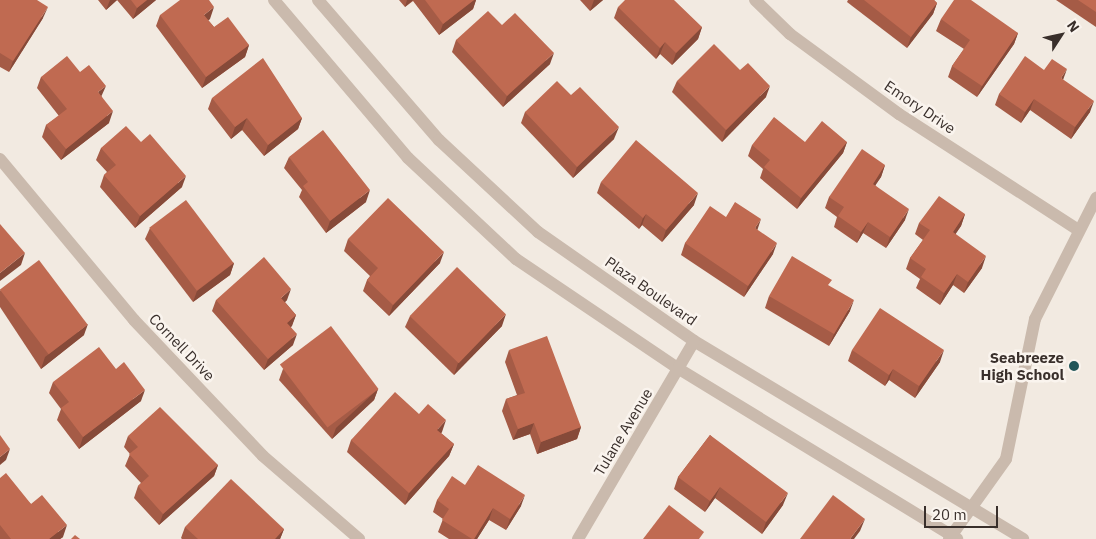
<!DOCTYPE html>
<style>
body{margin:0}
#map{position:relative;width:1096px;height:539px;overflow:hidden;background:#f2eae1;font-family:"IBM Plex Sans",sans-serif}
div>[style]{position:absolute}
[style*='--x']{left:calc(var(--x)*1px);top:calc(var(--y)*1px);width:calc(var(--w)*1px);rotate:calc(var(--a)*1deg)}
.minor>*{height:12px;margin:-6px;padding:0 6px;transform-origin:6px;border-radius:6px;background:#cabaad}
.wall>*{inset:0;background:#a55b46}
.shaded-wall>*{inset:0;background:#864a39}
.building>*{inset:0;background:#c06a51;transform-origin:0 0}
.dots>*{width:14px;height:14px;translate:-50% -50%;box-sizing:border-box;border:2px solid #faf4ee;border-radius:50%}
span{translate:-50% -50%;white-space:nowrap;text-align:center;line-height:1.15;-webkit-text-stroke:5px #faf4ee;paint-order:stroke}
.street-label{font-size:15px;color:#392f2b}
.poi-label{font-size:15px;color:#392f2b;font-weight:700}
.right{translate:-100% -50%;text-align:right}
.north{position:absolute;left:1036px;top:10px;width:50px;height:50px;-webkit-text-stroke:4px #faf4ee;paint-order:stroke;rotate:55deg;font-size:14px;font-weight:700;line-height:20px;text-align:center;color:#392f2b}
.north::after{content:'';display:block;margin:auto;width:18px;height:22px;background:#392f2b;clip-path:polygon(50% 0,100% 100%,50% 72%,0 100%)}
.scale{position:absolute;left:924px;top:506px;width:74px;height:22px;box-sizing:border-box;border:2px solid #392f2b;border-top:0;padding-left:6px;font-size:15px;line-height:18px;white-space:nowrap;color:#392f2b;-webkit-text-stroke:4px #faf4ee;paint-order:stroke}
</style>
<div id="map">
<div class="minor">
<div style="--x:274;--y:0;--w:207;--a:49.7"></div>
<div style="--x:408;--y:158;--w:148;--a:43.1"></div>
<div style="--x:516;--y:259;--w:197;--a:34"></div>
<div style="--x:679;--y:369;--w:326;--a:31.4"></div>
<div style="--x:318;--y:0;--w:185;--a:49.2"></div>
<div style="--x:439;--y:140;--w:135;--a:42.9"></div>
<div style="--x:538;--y:232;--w:190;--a:34.9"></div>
<div style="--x:694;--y:341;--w:384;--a:31"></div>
<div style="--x:755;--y:0;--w:49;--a:44.2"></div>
<div style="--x:790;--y:34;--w:135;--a:36.3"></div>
<div style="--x:899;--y:114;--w:212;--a:32.9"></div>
<div style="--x:0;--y:159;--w:209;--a:50.2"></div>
<div style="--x:134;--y:320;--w:187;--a:46.5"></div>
<div style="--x:263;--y:456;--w:127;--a:40.8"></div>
<div style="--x:578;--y:539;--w:229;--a:-59.6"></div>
<div style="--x:949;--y:539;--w:98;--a:-54.5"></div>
<div style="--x:1006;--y:459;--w:143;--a:-78.3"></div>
<div style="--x:1035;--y:319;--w:136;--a:-63.2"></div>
</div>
<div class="wall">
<div style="clip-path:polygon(0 0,43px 18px,9px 72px,0 67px)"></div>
<div style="clip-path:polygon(98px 0,156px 0,133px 19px,117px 0,106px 10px)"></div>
<div style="clip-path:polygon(399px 0,476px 0,473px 9px,439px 35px,413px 1px,405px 7px)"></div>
<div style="clip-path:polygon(580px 0,603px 0,590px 11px)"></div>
<div style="clip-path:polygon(848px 0,934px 0,937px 3px,933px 14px,907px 48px,847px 2px)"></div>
<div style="clip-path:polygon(1056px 0,1096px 0,1096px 27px)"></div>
<div style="clip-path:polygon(618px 7px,702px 27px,698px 39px,672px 65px,660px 54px,656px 59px,614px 18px)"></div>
<div style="clip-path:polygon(160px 15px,210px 19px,208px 20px,214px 27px,249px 45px,245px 57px,202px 88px,156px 26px)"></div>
<div style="clip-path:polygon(941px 19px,1018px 33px,1014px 44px,977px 97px,948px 77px,952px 66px,964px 49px,936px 31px)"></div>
<div style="clip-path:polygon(502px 25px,550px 64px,503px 107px,452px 52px,456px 40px)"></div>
<div style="clip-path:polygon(1044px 70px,1063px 80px,1090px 112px,1071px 139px,1030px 110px,1021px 123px,995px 105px,999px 94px)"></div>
<div style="clip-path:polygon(80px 72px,102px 97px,109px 123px,61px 160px,42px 137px,46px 125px,59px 116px,37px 88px,41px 77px)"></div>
<div style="clip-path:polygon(677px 81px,766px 97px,722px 142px,672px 92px)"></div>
<div style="clip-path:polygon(571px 95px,614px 139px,573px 178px,521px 123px,525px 112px)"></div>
<div style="clip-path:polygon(212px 98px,302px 118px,298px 129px,264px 156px,242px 130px,231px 139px,208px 109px)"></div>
<div style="clip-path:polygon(141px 142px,182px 187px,135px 228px,100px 187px,104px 175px,107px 172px,96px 160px,101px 148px)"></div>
<div style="clip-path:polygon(805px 142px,847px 142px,843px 153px,797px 209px,760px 178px,763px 169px,748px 156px,752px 145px)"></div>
<div style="clip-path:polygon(289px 157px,366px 202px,326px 233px,299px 197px,302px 190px,284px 168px)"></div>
<div style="clip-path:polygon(885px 165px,881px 177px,875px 185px,905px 220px,886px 248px,863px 233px,857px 243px,834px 227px,837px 217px,825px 208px,829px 197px)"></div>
<div style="clip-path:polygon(601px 182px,694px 205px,662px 242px,642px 225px,639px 229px,597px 193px)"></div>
<div style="clip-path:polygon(965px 214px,961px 226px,955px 234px,982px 268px,964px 293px,953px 285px,940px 305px,916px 288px,920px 279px,906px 269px,910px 258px,923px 240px,915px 234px,919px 223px)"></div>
<div style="clip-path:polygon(726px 217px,757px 230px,773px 254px,744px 297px,681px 255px,685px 243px)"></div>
<div style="clip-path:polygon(150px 228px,234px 263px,230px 275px,193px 302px,145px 239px)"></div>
<div style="clip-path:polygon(348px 239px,440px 263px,389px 316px,363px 291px,367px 280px,370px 276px,344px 251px)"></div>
<div style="clip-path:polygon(0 290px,84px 335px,41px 369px,0 307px)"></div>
<div style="clip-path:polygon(769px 296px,850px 311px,829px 346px,765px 308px)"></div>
<div style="clip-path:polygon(216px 300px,287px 300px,285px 302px,296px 315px,291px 327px,293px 345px,264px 370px,212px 311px)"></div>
<div style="clip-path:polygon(410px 316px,502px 326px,454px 375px,405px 327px)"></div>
<div style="clip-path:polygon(509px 350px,581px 427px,577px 439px,537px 454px,530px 434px,513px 440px,502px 411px,506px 399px,517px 395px,505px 362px)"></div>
<div style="clip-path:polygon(852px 350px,940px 362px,915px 398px,889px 380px,885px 386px,848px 361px)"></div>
<div style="clip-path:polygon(283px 369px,378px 389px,374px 400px,332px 439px,279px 380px)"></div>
<div style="clip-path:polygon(53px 382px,141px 401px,79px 449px,57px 420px,61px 409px,49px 393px)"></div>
<div style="clip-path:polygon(419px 414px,442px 432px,441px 433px,454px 444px,449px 456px,405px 505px,347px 452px,351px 440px)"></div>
<div style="clip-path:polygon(710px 435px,783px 505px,762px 534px,715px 498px,705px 512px,674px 489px,678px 477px)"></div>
<div style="clip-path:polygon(128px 436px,218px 465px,214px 476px,159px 525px,134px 498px,138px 486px,141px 483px,125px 466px,130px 454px,124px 447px)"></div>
<div style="clip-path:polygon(0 478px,31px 504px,63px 537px,60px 539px,0 539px)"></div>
<div style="clip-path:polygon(465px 485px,521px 506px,506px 530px,489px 520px,477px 539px,449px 539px,438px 532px,443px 519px,433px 512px,437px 500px)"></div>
<div style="clip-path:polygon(185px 527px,284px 529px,280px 539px,182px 539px,181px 538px)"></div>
</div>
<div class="shaded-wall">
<div style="clip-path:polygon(110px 0,117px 0,106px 10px)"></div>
<div style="clip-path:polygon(147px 0,156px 0,133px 19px,137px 8px)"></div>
<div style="clip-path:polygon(407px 0,413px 0,405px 7px)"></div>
<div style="clip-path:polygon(474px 0,476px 0,473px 9px,439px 35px,443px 24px)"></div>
<div style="clip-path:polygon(594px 0,603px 0,590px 11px)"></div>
<div style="clip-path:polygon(937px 3px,933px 14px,907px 48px,911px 37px)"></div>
<div style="clip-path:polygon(48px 7px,43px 18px,9px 72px,13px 61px)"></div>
<div style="clip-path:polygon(214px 7px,210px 19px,200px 26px,204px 15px)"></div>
<div style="clip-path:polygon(702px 27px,698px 39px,672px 65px,676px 53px)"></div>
<div style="clip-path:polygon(1018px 33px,1014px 44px,977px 97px,982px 86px)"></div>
<div style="clip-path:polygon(665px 42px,660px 54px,656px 59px,660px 48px)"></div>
<div style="clip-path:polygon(249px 45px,245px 57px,202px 88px,206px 77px)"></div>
<div style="clip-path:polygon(554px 53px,550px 64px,503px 107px,507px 96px)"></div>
<div style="clip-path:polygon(1067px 69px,1063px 80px,1061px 78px)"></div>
<div style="clip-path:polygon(106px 86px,101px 97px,98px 92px)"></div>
<div style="clip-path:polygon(770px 86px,766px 97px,722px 142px,726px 130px)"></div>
<div style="clip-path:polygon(1034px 99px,1030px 110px,1021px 123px,1025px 112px)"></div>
<div style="clip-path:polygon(1094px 101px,1090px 112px,1071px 139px,1075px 127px)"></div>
<div style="clip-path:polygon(113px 111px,109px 123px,61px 160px,66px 149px)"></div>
<div style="clip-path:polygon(247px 118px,242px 130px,231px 139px,235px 127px)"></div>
<div style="clip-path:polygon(302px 118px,298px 129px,264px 156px,268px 145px)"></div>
<div style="clip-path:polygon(619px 127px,614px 139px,573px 178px,577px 167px)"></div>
<div style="clip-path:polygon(847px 142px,843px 153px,797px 209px,801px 198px)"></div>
<div style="clip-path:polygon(885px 165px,881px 177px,869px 195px,873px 184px)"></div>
<div style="clip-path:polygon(186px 176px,182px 187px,135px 228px,140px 216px)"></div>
<div style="clip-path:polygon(370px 190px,366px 202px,326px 233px,330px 221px)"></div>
<div style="clip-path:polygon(698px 193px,694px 205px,662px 242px,666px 230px)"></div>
<div style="clip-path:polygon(909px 209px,905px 220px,886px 248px,890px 237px)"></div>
<div style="clip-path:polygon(646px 214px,642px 225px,639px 229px,643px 218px)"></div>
<div style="clip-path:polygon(965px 214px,961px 226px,949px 244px,953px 232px)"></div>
<div style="clip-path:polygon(761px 219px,757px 231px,755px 228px)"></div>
<div style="clip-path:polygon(868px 222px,863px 233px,857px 243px,861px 232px)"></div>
<div style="clip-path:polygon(777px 243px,773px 254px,744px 297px,748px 286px)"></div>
<div style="clip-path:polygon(444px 252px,440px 263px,389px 316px,393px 305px)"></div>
<div style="clip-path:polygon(25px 253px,21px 265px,0 281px,0 273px)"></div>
<div style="clip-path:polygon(986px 256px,982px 268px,964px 293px,968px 282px)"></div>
<div style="clip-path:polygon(234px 263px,230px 275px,193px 302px,197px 291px)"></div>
<div style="clip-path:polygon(957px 274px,953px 285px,940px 305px,944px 293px)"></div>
<div style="clip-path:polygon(291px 289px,287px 300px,277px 310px,281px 298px)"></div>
<div style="clip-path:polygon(854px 300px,850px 311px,829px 346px,834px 334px)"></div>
<div style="clip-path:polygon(506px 314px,502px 326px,454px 375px,458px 363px)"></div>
<div style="clip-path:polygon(296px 315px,292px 326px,283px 334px,287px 323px)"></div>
<div style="clip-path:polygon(88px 324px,84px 335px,41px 369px,45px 357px)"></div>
<div style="clip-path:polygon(297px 334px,293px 345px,264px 370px,268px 359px)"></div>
<div style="clip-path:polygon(944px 350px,940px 362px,915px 398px,919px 386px)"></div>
<div style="clip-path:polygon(893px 369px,889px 380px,885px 386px,889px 375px)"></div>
<div style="clip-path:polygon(378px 389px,374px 400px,332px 439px,336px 428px)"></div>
<div style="clip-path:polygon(145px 390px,141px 401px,79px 449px,83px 437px)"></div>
<div style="clip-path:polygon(446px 420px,442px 432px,433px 441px,437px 430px)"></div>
<div style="clip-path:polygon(534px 423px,530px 434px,513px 440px,518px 429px)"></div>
<div style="clip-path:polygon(581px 427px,577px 439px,537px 454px,541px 442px)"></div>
<div style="clip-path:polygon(454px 444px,449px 456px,405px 505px,409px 493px)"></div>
<div style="clip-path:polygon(10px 449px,6px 460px,0 465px,0 457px)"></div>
<div style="clip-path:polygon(218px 465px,214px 476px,159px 525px,163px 514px)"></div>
<div style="clip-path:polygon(720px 487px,715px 498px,705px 512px,710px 501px)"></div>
<div style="clip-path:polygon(788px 493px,783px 505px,762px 534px,766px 522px)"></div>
<div style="clip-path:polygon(525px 495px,521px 506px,506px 530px,510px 519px)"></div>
<div style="clip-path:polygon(493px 508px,489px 520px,477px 539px,474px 539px)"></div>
<div style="clip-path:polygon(865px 519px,860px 531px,854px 539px,850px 539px)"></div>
<div style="clip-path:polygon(67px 525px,63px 537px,60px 539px,49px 539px)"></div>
<div style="clip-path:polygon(284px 529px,280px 539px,275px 539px)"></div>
</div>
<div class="building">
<div style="clip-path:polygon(0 0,37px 0,48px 7px,13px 61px,0 53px)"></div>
<div style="clip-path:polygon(131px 0,147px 0,137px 8px)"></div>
<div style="clip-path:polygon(180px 0,209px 0,214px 7px,204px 15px,214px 27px,228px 17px,249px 45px,206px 77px,160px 15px)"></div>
<div style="clip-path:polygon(425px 0,474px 0,443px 24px)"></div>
<div style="clip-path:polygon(625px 0,674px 0,702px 27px,676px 53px,665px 42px,660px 48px,618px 7px)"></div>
<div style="clip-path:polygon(864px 0,934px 0,937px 3px,911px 37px)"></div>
<div style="clip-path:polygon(954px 0,971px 0,1018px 33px,982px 86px,952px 66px,970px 40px,941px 19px)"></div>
<div style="clip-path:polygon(1078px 0,1096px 0,1096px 12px)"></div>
<div style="clip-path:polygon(488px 11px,502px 25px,515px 13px,554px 53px,507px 96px,456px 40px)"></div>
<div style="clip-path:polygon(714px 44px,740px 70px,748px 63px,770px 86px,726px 130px,677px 81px)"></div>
<div style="clip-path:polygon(67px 56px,80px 72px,89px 65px,106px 86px,98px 92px,113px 111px,66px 149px,46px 125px,67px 109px,41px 77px)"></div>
<div style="clip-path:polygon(1025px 56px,1044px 70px,1052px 59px,1067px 69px,1061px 78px,1094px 101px,1075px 127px,1034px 99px,1025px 112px,999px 94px)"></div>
<div style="clip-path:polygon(263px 58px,302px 118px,268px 145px,247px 118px,235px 127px,212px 98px)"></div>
<div style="clip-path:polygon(557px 81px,571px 95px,580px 87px,619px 127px,577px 167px,525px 112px)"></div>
<div style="clip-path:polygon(774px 117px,805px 142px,822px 121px,847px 142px,801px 198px,764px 167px,770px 160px,752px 145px)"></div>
<div style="clip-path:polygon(126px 126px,141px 142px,150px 134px,186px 176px,140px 216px,104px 175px,116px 165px,101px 148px)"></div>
<div style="clip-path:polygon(323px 130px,370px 190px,330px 221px,303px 186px,308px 182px,289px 157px)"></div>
<div style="clip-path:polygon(636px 140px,698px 193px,666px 230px,646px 214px,643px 218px,601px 182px)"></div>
<div style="clip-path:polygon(862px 149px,885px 165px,873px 184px,909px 209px,890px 237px,868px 222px,861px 232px,838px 216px,844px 207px,829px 197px)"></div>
<div style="clip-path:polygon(939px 196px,965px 214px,953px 232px,986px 256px,968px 282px,957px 274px,944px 293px,921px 277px,926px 269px,910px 258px,930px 230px,919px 223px)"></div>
<div style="clip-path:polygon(388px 198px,444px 252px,393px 305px,367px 280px,378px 268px,348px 239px)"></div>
<div style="left:186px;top:200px;width:79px;height:46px;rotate:53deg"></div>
<div style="clip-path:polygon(735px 202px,761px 219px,755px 228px,777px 243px,748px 286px,685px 243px,710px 206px,726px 217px)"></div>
<div style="clip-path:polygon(0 224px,25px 253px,0 273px)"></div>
<div style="clip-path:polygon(792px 256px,832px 280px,828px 285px,854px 300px,834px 334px,769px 296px)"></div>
<div style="clip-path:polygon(264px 257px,291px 289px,281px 298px,296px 315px,287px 323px,297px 334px,268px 359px,216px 300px)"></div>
<div style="left:39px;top:260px;width:81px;height:49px;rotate:53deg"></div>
<div style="left:457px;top:267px;width:68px;height:68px;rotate:44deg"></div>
<div style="clip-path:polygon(880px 308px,944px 350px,919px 386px,893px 369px,889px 375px,852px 350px)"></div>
<div style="left:331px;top:326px;width:79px;height:64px;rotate:53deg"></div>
<div style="clip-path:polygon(547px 336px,581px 427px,541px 442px,534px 423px,518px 429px,506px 399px,525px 393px,509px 350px)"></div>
<div style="clip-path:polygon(99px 347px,116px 369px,124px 362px,145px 390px,83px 437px,61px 408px,69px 402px,53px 382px)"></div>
<div style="clip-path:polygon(395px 392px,419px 414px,428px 404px,446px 420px,437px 430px,454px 444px,409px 493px,351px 440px)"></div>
<div style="clip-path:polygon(160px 407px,218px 465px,163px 514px,138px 486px,149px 476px,129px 454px,138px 447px,128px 436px)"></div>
<div style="clip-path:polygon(0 435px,10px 449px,0 457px)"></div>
<div style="clip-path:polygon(710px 435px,788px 493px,766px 522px,720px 487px,710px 501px,678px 477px)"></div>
<div style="clip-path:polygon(478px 465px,525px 495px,510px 519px,493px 508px,474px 539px,472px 539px,442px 520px,449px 509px,437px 500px,452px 476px,465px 485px)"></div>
<div style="clip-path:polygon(6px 473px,31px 504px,42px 495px,67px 525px,49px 539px,11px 539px,0 525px,0 478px)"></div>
<div style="clip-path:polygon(231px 479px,284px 529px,275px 539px,198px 539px,185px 527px)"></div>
<div style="clip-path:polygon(833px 495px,865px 519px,850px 539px,800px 539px)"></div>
<div style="clip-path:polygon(669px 505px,704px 532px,699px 539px,643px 539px)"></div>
<div style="clip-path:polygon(75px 535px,80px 539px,71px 539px)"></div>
</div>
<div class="dots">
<div style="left:1074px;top:366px;background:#225659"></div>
</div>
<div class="street-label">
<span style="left:920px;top:107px;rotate:34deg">Emory Drive</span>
<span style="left:651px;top:291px;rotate:35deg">Plaza Boulevard</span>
<span style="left:182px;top:347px;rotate:46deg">Cornell Drive</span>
<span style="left:623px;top:432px;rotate:-59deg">Tulane Avenue</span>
</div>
<div class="poi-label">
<span class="right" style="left:1064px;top:366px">Seabreeze<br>High School</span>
</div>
<div class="north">N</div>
<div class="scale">20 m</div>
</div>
